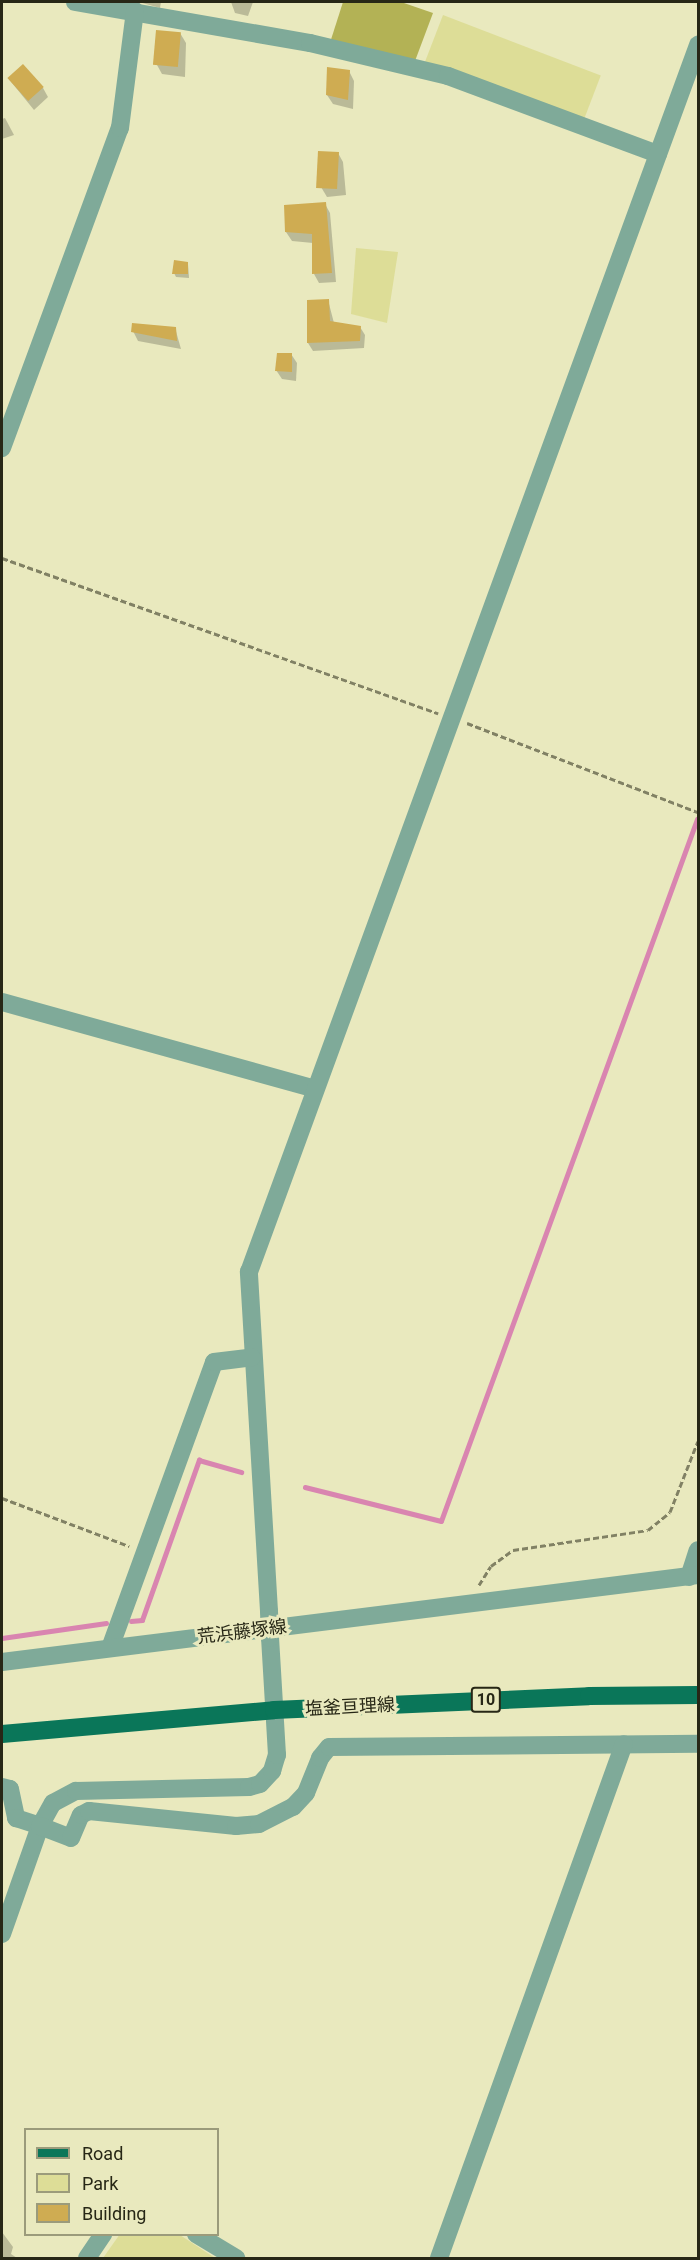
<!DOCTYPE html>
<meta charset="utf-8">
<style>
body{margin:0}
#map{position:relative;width:700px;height:2260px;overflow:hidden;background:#e9e9be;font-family:Roboto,"Noto Sans JP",sans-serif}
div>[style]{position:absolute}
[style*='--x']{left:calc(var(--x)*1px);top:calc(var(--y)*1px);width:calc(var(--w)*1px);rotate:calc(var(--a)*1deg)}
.green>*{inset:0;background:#dddd97;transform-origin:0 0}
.forest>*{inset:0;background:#b3b255}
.shadow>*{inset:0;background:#0003}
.stream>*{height:4.5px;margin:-2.25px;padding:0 2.25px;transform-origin:2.25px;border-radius:2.25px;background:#d985b0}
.building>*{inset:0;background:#cfac52;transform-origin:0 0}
.path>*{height:3px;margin-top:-1.5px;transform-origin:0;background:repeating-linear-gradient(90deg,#818164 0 6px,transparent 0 9px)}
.minor>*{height:18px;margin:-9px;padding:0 9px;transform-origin:9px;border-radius:9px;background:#7faa99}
.major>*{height:18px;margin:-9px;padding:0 9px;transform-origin:9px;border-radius:9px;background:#0a7659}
.minor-bridge>*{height:18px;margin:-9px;padding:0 9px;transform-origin:9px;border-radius:9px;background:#7faa99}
span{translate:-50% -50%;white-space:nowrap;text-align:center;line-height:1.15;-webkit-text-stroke:6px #e9e9be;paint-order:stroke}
.shield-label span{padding:2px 4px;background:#e9e9be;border:2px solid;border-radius:4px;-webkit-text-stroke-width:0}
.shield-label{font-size:16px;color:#272716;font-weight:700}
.street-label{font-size:18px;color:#272716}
.frame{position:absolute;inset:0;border:3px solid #272716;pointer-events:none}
.legend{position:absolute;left:24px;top:2128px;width:195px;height:108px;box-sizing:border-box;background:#e9e9be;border:2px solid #9b9b7b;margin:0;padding:8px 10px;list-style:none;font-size:18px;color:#272716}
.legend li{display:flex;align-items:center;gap:12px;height:30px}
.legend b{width:30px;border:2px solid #9b9b7b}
</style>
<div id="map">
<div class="green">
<div style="left:443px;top:15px;width:169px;height:59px;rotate:21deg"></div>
<div style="clip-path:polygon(356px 248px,398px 252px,387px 323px,351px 314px)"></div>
<div style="clip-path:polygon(120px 2234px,180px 2235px,215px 2258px,103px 2258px)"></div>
</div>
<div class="forest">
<div style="clip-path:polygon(343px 2px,401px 2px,433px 13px,412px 69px,328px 49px)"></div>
</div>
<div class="shadow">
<div style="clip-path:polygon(139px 2px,161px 2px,160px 8px)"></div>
<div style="clip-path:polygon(231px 2px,253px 2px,248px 16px,235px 13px)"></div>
<div style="clip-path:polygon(180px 33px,186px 43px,185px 77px,162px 74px,157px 65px)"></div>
<div style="clip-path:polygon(349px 71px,354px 81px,353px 109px,333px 104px,327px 95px)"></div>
<div style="clip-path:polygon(8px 78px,43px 88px,48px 97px,34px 110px)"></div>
<div style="clip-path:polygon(5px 118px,14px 135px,2px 139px,2px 119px)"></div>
<div style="clip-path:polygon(338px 153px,343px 162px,346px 195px,327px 197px,321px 187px)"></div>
<div style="clip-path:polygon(325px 204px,330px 213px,336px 282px,319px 283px,314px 274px,313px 243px,292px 241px,286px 232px)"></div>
<div style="clip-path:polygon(188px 264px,189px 278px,176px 277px,174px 273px)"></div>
<div style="clip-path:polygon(328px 300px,334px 323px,360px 327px,365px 335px,364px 348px,313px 351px,308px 343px)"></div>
<div style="clip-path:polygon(175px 328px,181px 349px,138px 341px,133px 331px)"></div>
<div style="clip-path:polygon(291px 354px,297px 363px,296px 381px,282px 379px,276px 370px)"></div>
<div style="clip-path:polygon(2px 2232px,13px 2247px,11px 2254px,17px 2258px,2px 2258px)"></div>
</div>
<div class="stream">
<div style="--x:305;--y:1487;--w:140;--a:14"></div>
<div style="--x:441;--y:1521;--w:747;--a:-69.96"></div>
<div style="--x:131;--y:1621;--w:11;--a:-5"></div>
<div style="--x:142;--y:1620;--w:170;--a:-70.4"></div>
<div style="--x:199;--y:1460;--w:44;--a:15.9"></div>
<div style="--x:2;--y:1638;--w:105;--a:-8.2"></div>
</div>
<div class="building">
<div style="left:156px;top:30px;width:25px;height:35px;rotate:5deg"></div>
<div style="left:23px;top:64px;width:31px;height:21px;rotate:48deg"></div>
<div style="clip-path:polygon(327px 67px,350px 70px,348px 100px,326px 95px)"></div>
<div style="left:318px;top:151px;width:21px;height:37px;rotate:3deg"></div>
<div style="clip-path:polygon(326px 202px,332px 273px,312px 274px,312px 234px,285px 232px,284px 205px)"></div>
<div style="clip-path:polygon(174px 260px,188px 262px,188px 274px,172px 274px)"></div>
<div style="clip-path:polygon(329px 299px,330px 321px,361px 326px,360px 341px,307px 343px,307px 300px)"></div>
<div style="clip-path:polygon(132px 323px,176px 327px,177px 341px,131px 332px)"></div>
<div style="clip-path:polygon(277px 353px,292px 353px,292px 372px,275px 371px)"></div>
</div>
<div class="path">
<div style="--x:2;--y:558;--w:463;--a:19.6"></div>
<div style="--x:467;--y:723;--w:248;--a:21.1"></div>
<div style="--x:2;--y:1498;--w:136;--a:20.7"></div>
<div style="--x:479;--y:1585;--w:22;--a:-58"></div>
<div style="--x:491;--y:1566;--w:27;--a:-36"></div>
<div style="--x:513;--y:1550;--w:136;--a:-8.4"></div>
<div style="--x:648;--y:1530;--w:28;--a:-39"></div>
<div style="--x:670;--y:1512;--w:76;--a:-68.5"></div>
</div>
<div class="minor">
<div style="--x:75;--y:2;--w:239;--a:9.9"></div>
<div style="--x:310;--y:43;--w:142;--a:13.4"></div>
<div style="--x:448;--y:76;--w:224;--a:20.4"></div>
<div style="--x:2;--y:448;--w:341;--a:-69.8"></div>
<div style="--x:120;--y:128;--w:118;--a:-82.7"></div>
<div style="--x:2;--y:1002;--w:325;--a:15.5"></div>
<div style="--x:689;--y:1577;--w:28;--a:-72"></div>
<div style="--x:269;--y:1611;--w:340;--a:-93.4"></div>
<div style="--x:249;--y:1272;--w:1307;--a:-69.9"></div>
<div style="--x:110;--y:1648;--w:304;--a:-70"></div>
<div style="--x:214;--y:1362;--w:38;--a:-7"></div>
<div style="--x:2;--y:1662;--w:701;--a:-7.13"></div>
<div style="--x:2;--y:1787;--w:8;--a:14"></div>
<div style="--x:10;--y:1789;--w:30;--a:78"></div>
<div style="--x:16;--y:1818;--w:25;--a:18"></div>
<div style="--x:40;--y:1826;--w:26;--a:-61"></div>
<div style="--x:53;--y:1803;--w:26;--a:-28"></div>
<div style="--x:76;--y:1791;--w:173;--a:-1.3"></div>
<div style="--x:249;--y:1787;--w:11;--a:-15"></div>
<div style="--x:260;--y:1784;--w:18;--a:-47"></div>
<div style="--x:272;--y:1771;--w:17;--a:-73"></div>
<div style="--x:277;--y:1755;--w:117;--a:-93.4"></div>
<div style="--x:2;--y:1934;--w:114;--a:-70.6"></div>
<div style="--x:40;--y:1826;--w:33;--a:21"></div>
<div style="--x:71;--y:1838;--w:25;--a:-67"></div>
<div style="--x:81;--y:1815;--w:9;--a:-27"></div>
<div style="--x:89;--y:1811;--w:148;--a:5.8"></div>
<div style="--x:236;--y:1826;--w:23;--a:-5"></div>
<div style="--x:259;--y:1824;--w:38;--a:-27"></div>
<div style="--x:293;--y:1807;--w:19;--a:-47"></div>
<div style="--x:306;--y:1793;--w:38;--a:-68"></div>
<div style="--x:320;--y:1758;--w:14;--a:-51"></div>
<div style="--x:329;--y:1747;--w:369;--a:-0.5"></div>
<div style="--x:196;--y:2234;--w:47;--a:31"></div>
<div style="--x:87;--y:2258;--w:29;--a:-56"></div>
<div style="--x:439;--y:2258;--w:546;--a:-70.21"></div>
</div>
<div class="major">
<div style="--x:2;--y:1734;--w:273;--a:-5"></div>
<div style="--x:274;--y:1710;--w:315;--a:-2.5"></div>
<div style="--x:589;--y:1696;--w:109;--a:-0.5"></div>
</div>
<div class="minor-bridge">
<div style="--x:269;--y:1611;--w:27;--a:88"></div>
</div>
<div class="shield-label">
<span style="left:486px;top:1700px">10</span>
</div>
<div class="street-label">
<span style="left:242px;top:1632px;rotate:-7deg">荒浜藤塚線</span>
<span style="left:350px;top:1707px;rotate:-3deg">塩釜亘理線</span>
</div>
<div class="frame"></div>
<ul class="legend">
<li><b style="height:8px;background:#0a7659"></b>Road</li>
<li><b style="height:16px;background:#dddd97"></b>Park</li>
<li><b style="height:16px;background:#cfac52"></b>Building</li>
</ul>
</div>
